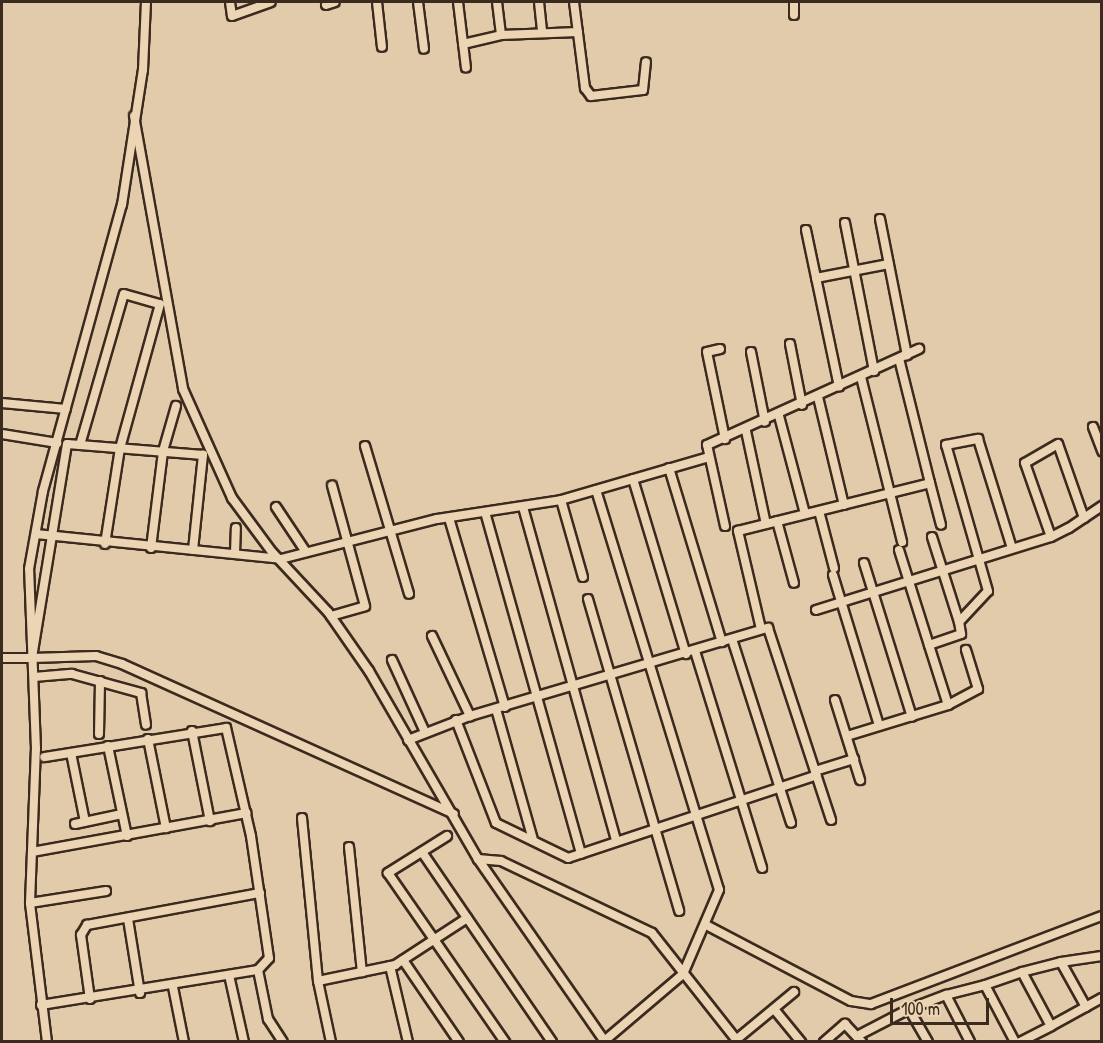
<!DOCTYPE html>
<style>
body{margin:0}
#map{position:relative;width:1103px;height:1043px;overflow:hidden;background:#e2cbab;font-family:"Patrick Hand",sans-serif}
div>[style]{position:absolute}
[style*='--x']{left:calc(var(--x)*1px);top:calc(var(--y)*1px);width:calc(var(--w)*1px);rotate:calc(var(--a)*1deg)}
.roads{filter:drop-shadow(2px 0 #3b2a1e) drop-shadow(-2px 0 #3b2a1e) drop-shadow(0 2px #3b2a1e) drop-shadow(0 -2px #3b2a1e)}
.minor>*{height:8px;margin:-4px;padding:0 4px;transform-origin:4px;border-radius:4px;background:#ecd5b4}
span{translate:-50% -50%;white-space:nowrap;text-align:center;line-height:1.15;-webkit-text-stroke:4.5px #ecd5b4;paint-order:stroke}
.frame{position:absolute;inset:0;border:3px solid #3b2a1e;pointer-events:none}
.scale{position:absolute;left:890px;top:998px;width:99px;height:27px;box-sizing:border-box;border:3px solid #3b2a1e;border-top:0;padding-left:8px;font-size:18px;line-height:21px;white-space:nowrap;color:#3b2a1e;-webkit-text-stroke:4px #ecd5b4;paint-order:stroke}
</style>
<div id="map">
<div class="roads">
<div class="minor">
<div style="--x:230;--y:2;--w:14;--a:82"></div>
<div style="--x:232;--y:16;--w:41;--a:-19.7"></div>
<div style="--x:377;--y:2;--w:45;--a:83.7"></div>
<div style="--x:418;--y:2;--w:47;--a:82.7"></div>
<div style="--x:458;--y:2;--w:66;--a:83.1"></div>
<div style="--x:497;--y:2;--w:33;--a:83"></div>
<div style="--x:539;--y:2;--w:31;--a:84"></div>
<div style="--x:574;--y:2;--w:87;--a:82.7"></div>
<div style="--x:585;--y:88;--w:10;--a:53"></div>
<div style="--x:591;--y:96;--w:52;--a:-6.6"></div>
<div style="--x:643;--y:90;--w:28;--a:-84"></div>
<div style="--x:794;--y:2;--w:13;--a:90"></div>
<div style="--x:326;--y:5;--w:9;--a:-18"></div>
<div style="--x:463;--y:44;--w:39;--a:-13"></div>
<div style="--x:501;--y:35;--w:77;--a:-2.2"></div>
<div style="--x:134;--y:116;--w:277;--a:79.8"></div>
<div style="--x:183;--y:389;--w:120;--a:65.8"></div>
<div style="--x:232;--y:498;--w:67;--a:53.5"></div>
<div style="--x:272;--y:552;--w:82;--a:47"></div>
<div style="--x:328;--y:612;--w:72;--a:55.2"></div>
<div style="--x:369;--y:671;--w:217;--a:59.9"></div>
<div style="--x:478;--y:859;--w:223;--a:55.2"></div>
<div style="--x:880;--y:219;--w:139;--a:78.8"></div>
<div style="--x:845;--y:223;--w:151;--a:78.9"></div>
<div style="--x:806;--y:230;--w:160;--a:78.1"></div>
<div style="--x:816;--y:278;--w:74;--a:-10.9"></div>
<div style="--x:790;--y:344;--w:62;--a:78.9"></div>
<div style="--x:720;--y:349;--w:13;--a:167"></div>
<div style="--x:707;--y:352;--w:89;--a:78.3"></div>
<div style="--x:751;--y:352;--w:71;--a:78.7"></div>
<div style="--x:861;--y:377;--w:170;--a:76"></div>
<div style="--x:818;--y:397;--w:111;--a:76.5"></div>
<div style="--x:2;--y:403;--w:64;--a:5.4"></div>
<div style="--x:779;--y:416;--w:101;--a:75.1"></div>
<div style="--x:1093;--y:427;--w:26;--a:69"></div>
<div style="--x:746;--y:431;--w:95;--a:77.9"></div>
<div style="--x:2;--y:434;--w:56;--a:9.3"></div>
<div style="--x:80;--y:445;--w:157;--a:-73.8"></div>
<div style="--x:124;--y:294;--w:37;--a:16"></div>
<div style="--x:160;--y:304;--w:149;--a:105.5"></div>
<div style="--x:120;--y:448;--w:97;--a:98.9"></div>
<div style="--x:365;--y:446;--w:154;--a:73.4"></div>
<div style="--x:669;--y:468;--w:182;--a:73.1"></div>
<div style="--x:633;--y:479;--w:183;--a:73.2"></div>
<div style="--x:930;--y:483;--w:43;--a:75.3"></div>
<div style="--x:596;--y:490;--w:418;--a:72.9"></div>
<div style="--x:719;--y:890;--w:91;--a:113.2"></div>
<div style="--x:683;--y:974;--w:105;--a:139.6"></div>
<div style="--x:561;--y:500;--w:80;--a:74.1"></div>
<div style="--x:276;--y:507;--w:54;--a:56.3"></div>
<div style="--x:523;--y:507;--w:345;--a:74.4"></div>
<div style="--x:819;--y:511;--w:59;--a:75.3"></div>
<div style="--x:485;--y:512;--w:355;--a:74.3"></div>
<div style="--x:449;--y:518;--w:197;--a:73.5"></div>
<div style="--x:1084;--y:518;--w:22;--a:-34"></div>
<div style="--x:777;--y:521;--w:64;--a:74.7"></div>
<div style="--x:725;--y:526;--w:83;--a:-102.5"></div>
<div style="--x:707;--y:445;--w:233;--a:-24.4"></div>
<div style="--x:36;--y:534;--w:246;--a:5.8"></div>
<div style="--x:281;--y:559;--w:161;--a:-14.4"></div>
<div style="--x:437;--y:519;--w:125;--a:-8.7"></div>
<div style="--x:561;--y:500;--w:151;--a:-16.2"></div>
<div style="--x:932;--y:537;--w:89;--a:72.4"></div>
<div style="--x:151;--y:548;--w:98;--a:-82.9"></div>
<div style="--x:163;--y:451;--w:47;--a:-73.9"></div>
<div style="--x:193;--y:550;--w:96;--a:-84"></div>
<div style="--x:203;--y:455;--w:136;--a:-175.4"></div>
<div style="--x:67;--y:444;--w:217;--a:99.3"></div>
<div style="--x:32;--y:658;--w:64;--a:-1.8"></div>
<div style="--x:96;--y:656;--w:27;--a:17"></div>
<div style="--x:122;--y:664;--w:364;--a:24.3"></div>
<div style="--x:899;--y:550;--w:100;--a:72.5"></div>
<div style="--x:235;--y:553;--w:25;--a:-88"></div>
<div style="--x:864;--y:563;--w:161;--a:72.7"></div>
<div style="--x:833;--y:575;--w:157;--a:73"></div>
<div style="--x:588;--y:599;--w:325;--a:73.7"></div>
<div style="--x:816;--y:610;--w:246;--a:-17.3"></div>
<div style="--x:1051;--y:537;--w:20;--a:-27"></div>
<div style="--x:1069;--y:528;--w:18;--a:-34"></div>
<div style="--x:1084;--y:518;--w:78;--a:-109.4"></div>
<div style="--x:1058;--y:444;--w:38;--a:150"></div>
<div style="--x:1025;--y:463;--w:78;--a:70.6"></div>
<div style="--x:331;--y:616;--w:35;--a:-16"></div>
<div style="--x:365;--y:606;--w:125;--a:-105.3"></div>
<div style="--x:761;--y:629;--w:101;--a:-103.2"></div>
<div style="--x:738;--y:531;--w:198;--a:-14"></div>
<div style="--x:930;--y:483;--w:128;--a:-104"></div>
<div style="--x:432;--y:636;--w:89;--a:64.6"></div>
<div style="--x:732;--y:639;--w:193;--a:72.2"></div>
<div style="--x:695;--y:651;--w:227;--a:72.8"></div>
<div style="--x:2;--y:658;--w:30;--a:0"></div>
<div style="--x:392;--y:660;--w:79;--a:65.4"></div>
<div style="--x:34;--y:677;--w:38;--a:-5"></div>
<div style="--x:72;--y:674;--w:72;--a:15.4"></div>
<div style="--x:141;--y:693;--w:32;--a:81"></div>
<div style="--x:835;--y:700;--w:84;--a:72.6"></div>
<div style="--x:948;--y:705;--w:63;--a:-107.6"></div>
<div style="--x:929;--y:645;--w:34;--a:-19"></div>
<div style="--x:961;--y:634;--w:12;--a:-99"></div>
<div style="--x:959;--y:622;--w:42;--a:-46.9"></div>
<div style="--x:988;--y:591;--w:152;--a:-106"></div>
<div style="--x:946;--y:445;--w:33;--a:-11"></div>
<div style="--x:978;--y:439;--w:114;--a:72.7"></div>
<div style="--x:496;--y:709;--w:136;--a:74.2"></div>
<div style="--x:456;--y:720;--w:110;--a:68.8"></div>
<div style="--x:496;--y:823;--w:80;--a:25.9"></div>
<div style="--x:568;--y:858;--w:262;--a:-18.4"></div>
<div style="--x:192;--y:731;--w:92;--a:78.7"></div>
<div style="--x:99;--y:734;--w:53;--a:-88.9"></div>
<div style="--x:847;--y:736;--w:106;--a:-17.1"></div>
<div style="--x:948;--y:705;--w:34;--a:-28"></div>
<div style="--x:978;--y:689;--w:41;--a:-107.1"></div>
<div style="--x:148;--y:739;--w:91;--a:78.6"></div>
<div style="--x:408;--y:740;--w:66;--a:-21.2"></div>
<div style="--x:470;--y:716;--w:311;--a:-16.5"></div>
<div style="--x:768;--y:628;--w:202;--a:71.8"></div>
<div style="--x:108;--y:746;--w:92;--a:78.1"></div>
<div style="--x:71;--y:753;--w:70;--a:78.5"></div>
<div style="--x:815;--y:771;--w:41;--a:-17.1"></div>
<div style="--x:302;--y:818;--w:164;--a:84.4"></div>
<div style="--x:318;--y:981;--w:62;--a:78"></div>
<div style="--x:75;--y:824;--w:48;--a:-12"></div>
<div style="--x:447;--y:836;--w:70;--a:147.9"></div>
<div style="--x:388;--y:873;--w:206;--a:55.3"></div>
<div style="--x:349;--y:847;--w:126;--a:84.1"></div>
<div style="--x:32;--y:852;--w:218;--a:-10.3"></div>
<div style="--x:422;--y:852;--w:230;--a:55.6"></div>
<div style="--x:478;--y:859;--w:23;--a:5"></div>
<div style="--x:501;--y:861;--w:167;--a:25.5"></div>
<div style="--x:652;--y:933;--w:139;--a:51.7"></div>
<div style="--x:30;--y:903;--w:77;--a:-9"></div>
<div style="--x:128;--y:919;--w:75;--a:80.8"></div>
<div style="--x:708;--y:926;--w:161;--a:27.7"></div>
<div style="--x:851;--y:1001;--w:20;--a:9"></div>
<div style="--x:871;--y:1004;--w:247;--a:-20.9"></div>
<div style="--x:403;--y:960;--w:99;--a:55.7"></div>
<div style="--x:390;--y:966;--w:78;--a:76.7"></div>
<div style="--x:258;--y:970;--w:50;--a:78.5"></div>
<div style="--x:268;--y:1019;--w:27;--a:57"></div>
<div style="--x:1022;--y:972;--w:40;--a:-14.4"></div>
<div style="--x:229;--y:975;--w:69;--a:77.4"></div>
<div style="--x:318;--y:981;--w:79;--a:-11.7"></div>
<div style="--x:395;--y:965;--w:86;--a:-33.1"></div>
<div style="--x:173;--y:987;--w:56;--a:78.7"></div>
<div style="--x:946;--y:995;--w:40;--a:-14.4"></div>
<div style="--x:90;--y:999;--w:65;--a:-98"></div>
<div style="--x:81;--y:935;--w:12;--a:-59"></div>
<div style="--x:87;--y:925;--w:176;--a:-10.5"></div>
<div style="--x:41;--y:1005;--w:220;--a:-9.2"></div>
<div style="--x:258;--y:970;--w:16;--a:-47"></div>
<div style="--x:269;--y:958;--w:123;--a:-98.4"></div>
<div style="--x:251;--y:836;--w:111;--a:-103"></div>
<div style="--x:226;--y:728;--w:184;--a:170.9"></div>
<div style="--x:1086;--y:1007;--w:51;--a:-119.1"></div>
<div style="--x:1061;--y:962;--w:41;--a:-8.3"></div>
<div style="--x:774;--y:1009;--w:43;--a:50.7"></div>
<div style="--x:909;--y:1009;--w:40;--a:-21"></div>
<div style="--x:946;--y:995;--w:53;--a:62.9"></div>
<div style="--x:857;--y:1036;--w:59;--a:-27.4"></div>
<div style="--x:909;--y:1009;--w:38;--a:60"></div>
<div style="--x:737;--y:1039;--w:74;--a:-39.5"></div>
<div style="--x:47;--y:1042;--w:140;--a:-97"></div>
<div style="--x:30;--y:903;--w:154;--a:-87.8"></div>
<div style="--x:36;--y:749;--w:180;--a:-92.2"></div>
<div style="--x:29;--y:569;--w:79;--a:-79.8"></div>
<div style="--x:43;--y:491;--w:297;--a:-74.6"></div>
<div style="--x:122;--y:205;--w:137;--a:-81.2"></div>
<div style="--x:143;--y:70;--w:68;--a:-87.5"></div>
<div style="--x:824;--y:1042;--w:28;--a:-41"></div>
<div style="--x:845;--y:1024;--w:25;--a:47"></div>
<div style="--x:1015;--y:1042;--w:64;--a:-117.8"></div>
<div style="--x:985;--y:985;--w:39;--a:-19"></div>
<div style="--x:1022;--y:972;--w:61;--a:61.8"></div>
<div style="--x:1051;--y:1026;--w:58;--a:-28.8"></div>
<div style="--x:1020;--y:1042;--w:35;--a:-27"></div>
</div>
</div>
<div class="frame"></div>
<div class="scale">100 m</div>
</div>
